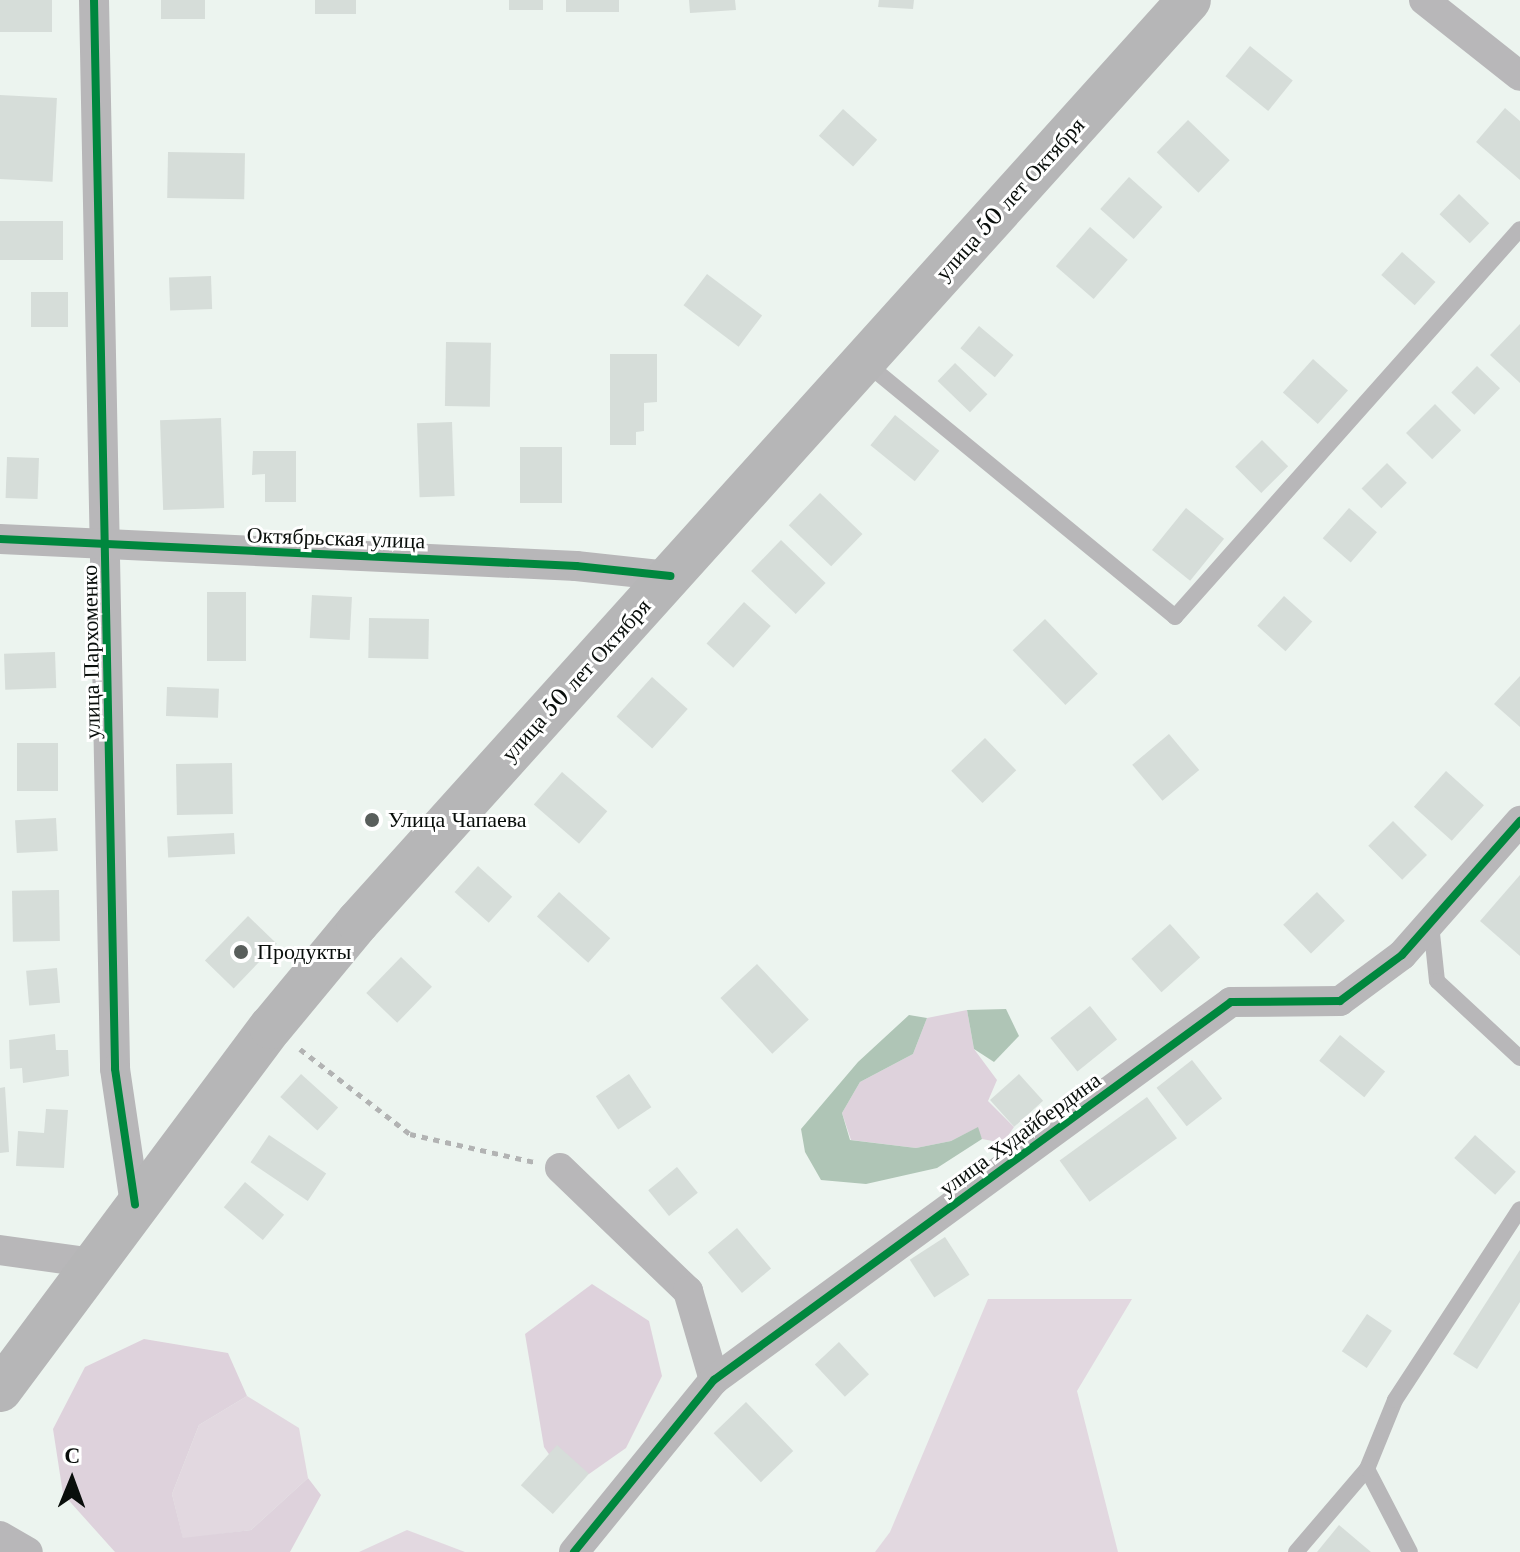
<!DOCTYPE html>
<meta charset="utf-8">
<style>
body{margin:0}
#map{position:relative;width:1520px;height:1552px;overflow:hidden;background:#ecf4ef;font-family:"Libre Baskerville",serif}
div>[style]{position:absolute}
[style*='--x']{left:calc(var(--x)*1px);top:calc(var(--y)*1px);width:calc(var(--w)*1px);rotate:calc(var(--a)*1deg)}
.green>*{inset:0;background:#e2d8e0}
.forest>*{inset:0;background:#ded2dc}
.water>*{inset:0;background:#afc5b6}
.building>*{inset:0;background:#d6ddd9;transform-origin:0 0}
.path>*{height:5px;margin-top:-2.5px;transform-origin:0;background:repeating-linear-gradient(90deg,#b2b3b3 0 6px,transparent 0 12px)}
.service>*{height:16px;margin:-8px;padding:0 8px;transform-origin:8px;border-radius:8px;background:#b8b7b9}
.minor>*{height:30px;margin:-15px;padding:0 15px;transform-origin:15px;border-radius:15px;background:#b8b7b9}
.secondary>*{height:44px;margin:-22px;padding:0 22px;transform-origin:22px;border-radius:22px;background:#b6b6b7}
.cycleway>*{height:8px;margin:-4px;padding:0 4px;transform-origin:4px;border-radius:4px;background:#00873e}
.dots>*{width:22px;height:22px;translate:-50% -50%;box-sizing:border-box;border:4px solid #fff;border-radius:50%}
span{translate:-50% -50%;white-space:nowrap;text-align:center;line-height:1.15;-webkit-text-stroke:6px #fff;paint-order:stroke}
.street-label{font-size:22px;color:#090e0b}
.poi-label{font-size:22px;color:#090e0b}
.left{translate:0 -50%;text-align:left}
.north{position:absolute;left:32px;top:1440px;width:80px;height:80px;-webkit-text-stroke:6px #fff;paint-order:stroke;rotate:1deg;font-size:22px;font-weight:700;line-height:32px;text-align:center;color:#090e0b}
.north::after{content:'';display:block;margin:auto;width:28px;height:36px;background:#090e0b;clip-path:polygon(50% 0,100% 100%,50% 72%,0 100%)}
</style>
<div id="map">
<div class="green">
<div style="clip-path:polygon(988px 1299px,1132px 1299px,1077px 1391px,1118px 1552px,875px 1552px,890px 1532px)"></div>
<div style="clip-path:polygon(247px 1396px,299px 1428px,308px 1478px,251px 1530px,183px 1539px,172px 1494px,199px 1425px)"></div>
<div style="clip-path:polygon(407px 1530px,465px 1552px,359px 1552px)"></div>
</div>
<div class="forest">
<div style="clip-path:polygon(967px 1010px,974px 1049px,997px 1080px,988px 1101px,1014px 1127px,1003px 1143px,982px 1139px,977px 1128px,951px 1141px,916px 1148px,851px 1140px,842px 1113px,860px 1082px,913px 1054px,927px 1018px)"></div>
<div style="clip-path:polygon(592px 1284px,649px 1321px,662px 1376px,626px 1448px,589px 1474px,564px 1476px,544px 1447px,525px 1334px)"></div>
<div style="clip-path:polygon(144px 1339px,228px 1353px,247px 1396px,199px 1425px,172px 1494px,183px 1538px,251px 1530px,308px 1478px,321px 1495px,290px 1552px,115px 1552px,63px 1494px,53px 1429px,85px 1367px)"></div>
</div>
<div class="water">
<div style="clip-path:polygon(1006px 1009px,1019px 1036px,994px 1062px,974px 1049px,967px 1010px)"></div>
<div style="clip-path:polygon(909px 1015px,927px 1018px,913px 1054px,860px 1082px,842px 1113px,850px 1140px,916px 1148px,951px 1141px,978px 1127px,982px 1139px,937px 1168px,866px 1184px,821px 1180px,805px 1152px,801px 1129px,858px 1062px)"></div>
</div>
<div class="building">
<div style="left:0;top:0;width:52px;height:32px"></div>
<div style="left:161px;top:0;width:44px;height:19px"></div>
<div style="left:315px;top:0;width:41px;height:14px"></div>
<div style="left:509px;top:0;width:34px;height:10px"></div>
<div style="left:566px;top:0;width:53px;height:12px"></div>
<div style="clip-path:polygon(689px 0,735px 0,736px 10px,690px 13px)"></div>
<div style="clip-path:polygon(879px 0,914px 0,913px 9px,878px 7px)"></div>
<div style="left:1250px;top:46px;width:55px;height:39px;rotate:39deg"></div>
<div style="left:0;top:95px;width:57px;height:84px;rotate:3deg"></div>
<div style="clip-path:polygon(1505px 108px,1520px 121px,1520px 180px,1476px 142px)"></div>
<div style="left:843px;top:109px;width:46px;height:36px;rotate:42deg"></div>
<div style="left:1188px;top:120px;width:58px;height:45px;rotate:44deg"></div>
<div style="left:168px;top:152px;width:77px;height:46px;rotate:1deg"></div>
<div style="left:1129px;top:177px;width:45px;height:43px;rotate:42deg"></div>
<div style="left:1459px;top:194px;width:42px;height:28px;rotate:44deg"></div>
<div style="left:0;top:221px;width:63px;height:39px"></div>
<div style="left:1090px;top:227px;width:50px;height:52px;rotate:41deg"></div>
<div style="left:1402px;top:252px;width:45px;height:31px;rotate:42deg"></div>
<div style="left:707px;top:274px;width:69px;height:39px;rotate:37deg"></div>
<div style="left:211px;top:276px;width:33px;height:42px;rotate:88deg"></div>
<div style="left:31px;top:292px;width:37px;height:35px"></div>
<div style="clip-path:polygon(1520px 324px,1520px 383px,1490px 355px)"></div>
<div style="left:979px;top:326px;width:45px;height:29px;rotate:40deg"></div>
<div style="left:446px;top:342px;width:45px;height:64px;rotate:1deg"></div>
<div style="clip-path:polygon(610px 354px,657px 354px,657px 402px,644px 403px,644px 431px,636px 432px,636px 445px,610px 445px)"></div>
<div style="left:1313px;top:359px;width:47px;height:45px;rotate:42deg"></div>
<div style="left:955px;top:363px;width:45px;height:25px;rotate:44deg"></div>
<div style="left:1477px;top:366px;width:32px;height:37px;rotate:44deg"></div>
<div style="left:1435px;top:404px;width:37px;height:41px;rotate:45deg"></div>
<div style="left:895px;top:415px;width:57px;height:39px;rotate:39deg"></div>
<div style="left:221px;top:418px;width:90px;height:61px;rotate:88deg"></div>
<div style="left:452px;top:422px;width:74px;height:35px;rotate:88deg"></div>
<div style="left:1262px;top:440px;width:37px;height:38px;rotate:45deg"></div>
<div style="left:520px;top:447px;width:42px;height:56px"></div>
<div style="clip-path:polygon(253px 451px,296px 451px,296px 502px,265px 502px,265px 474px,252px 475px)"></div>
<div style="left:7px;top:457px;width:32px;height:41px;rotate:2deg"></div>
<div style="left:1387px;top:463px;width:28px;height:36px;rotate:45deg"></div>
<div style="left:820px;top:493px;width:59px;height:45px;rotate:44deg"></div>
<div style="left:1186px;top:508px;width:49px;height:54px;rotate:39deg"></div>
<div style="left:1349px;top:508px;width:37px;height:40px;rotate:41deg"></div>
<div style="left:781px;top:540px;width:62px;height:43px;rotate:44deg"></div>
<div style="left:207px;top:592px;width:39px;height:69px"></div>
<div style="left:312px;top:595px;width:40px;height:43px;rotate:3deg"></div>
<div style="left:1284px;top:596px;width:38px;height:40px;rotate:42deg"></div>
<div style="left:744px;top:602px;width:36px;height:56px;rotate:42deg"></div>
<div style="left:369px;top:618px;width:60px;height:40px;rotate:1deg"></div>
<div style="left:1045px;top:619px;width:76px;height:45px;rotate:46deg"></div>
<div style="left:55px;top:652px;width:36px;height:51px;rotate:88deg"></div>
<div style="clip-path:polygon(1520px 676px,1520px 727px,1494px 704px)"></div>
<div style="left:652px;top:677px;width:48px;height:53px;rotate:42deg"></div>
<div style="left:167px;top:687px;width:52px;height:29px;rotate:2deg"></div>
<div style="left:1169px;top:734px;width:47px;height:48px;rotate:50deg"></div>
<div style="left:985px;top:738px;width:45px;height:47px;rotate:46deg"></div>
<div style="left:17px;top:743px;width:41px;height:48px"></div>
<div style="left:232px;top:763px;width:51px;height:56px;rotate:89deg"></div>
<div style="left:1446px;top:771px;width:51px;height:48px;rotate:42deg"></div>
<div style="left:562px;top:772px;width:60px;height:43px;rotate:41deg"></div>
<div style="left:56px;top:818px;width:33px;height:41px;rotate:87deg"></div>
<div style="left:1393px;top:821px;width:48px;height:35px;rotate:45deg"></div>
<div style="left:234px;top:833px;width:21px;height:67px;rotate:87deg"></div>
<div style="left:478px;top:866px;width:46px;height:35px;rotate:42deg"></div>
<div style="clip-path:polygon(1520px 875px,1520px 956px,1480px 921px)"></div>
<div style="left:59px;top:890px;width:51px;height:47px;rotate:89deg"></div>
<div style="left:559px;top:892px;width:69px;height:33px;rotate:42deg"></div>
<div style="left:1317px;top:892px;width:40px;height:47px;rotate:46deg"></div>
<div style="left:248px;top:916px;width:40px;height:62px;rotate:44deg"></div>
<div style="left:1170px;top:924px;width:45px;height:52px;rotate:48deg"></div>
<div style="left:401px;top:957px;width:43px;height:50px;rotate:44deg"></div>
<div style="left:757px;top:964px;width:76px;height:50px;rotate:47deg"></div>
<div style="left:57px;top:968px;width:35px;height:31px;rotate:85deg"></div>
<div style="left:1090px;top:1006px;width:43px;height:51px;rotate:51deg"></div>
<div style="clip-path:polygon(55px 1034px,56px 1050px,68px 1050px,69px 1076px,23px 1083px,22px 1068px,10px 1069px,9px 1040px)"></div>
<div style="left:1340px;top:1035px;width:58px;height:33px;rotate:39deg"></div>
<div style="left:1192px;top:1060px;width:49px;height:45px;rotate:52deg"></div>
<div style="left:301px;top:1074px;width:50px;height:31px;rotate:42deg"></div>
<div style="left:629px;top:1074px;width:40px;height:40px;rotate:56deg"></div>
<div style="left:1019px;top:1074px;width:36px;height:39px;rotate:48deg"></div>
<div style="clip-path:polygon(5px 1087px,9px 1152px,0 1153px,0 1088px)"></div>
<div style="left:1147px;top:1097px;width:51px;height:108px;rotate:54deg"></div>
<div style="clip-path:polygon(46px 1109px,68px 1110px,64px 1168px,16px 1166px,18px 1131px,44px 1133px)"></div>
<div style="left:269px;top:1135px;width:69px;height:33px;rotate:34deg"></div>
<div style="left:1475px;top:1135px;width:55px;height:31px;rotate:42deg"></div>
<div style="left:677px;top:1167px;width:33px;height:37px;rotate:51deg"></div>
<div style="left:245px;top:1182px;width:51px;height:33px;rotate:40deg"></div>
<div style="left:737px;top:1228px;width:53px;height:38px;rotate:50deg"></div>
<div style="left:945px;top:1237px;width:45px;height:42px;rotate:57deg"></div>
<div style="clip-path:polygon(1520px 1250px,1520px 1302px,1477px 1369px,1453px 1354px)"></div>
<div style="left:1367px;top:1314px;width:30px;height:45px;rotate:34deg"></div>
<div style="left:839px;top:1342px;width:44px;height:33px;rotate:47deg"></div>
<div style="left:746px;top:1402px;width:68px;height:45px;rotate:46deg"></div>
<div style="left:557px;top:1445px;width:43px;height:54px;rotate:42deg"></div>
<div style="clip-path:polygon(1339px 1525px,1371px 1552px,1317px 1552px)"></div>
</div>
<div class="path">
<div style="--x:300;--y:1049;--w:139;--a:37.7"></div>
<div style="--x:410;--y:1134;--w:127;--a:12.7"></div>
</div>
<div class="service">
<div style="--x:866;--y:363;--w:400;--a:39.4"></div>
<div style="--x:1175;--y:617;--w:519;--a:-48.36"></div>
<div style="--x:1431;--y:924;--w:57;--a:84"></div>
<div style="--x:1437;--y:981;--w:113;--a:42.9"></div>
<div style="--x:1367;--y:1469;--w:93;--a:62.6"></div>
<div style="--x:1296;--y:1552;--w:109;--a:-49.5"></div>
<div style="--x:1367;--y:1469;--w:74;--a:-67.9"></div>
<div style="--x:1395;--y:1400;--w:228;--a:-56.8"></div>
</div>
<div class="minor">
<div style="--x:94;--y:0;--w:1069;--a:88.87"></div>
<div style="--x:115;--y:1069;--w:137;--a:81.6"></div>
<div style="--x:1424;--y:0;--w:122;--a:38.4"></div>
<div style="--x:0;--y:539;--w:577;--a:2.68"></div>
<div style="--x:576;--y:566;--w:95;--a:6.1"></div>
<div style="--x:560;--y:1168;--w:178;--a:43.9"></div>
<div style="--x:688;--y:1291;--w:93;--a:73.7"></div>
<div style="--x:0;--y:1250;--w:93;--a:8"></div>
<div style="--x:0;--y:1536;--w:32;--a:30"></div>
<div style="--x:574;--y:1552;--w:222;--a:-50.9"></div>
<div style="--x:714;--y:1380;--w:640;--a:-36.17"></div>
<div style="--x:1231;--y:1002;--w:109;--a:-0.5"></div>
<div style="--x:1340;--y:1001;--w:77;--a:-36.6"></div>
<div style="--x:1402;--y:955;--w:179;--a:-48.6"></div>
</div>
<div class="secondary">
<div style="--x:0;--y:1390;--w:453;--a:-53.3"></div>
<div style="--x:271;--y:1027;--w:136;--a:-50.4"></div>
<div style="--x:358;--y:922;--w:1241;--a:-47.97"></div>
</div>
<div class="cycleway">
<div style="--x:94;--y:0;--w:1069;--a:88.87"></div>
<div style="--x:115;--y:1069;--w:137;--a:81.6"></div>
<div style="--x:0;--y:539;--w:577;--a:2.68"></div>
<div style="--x:576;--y:566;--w:95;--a:6.1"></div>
<div style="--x:574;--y:1552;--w:222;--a:-50.9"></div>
<div style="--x:714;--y:1380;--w:640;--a:-36.17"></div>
<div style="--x:1231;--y:1002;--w:109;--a:-0.5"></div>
<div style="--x:1340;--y:1001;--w:77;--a:-36.6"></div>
<div style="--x:1402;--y:955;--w:179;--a:-48.6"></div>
</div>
<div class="dots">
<div style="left:372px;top:820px;background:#585e5b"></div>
<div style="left:241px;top:952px;background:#585e5b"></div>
</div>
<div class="street-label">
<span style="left:1010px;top:199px;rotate:-48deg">улица 50 лет Октября</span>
<span style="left:336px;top:538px;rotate:2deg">Октябрьская улица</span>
<span style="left:91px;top:652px;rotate:-91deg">улица Пархоменко</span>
<span style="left:576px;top:680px;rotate:-48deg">улица 50 лет Октября</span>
<span style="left:1020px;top:1134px;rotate:-36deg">улица Худайбердина</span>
</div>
<div class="poi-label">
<span class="left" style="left:388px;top:820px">Улица Чапаева</span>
<span class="left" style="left:257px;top:952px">Продукты</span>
</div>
<div class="north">С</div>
</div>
